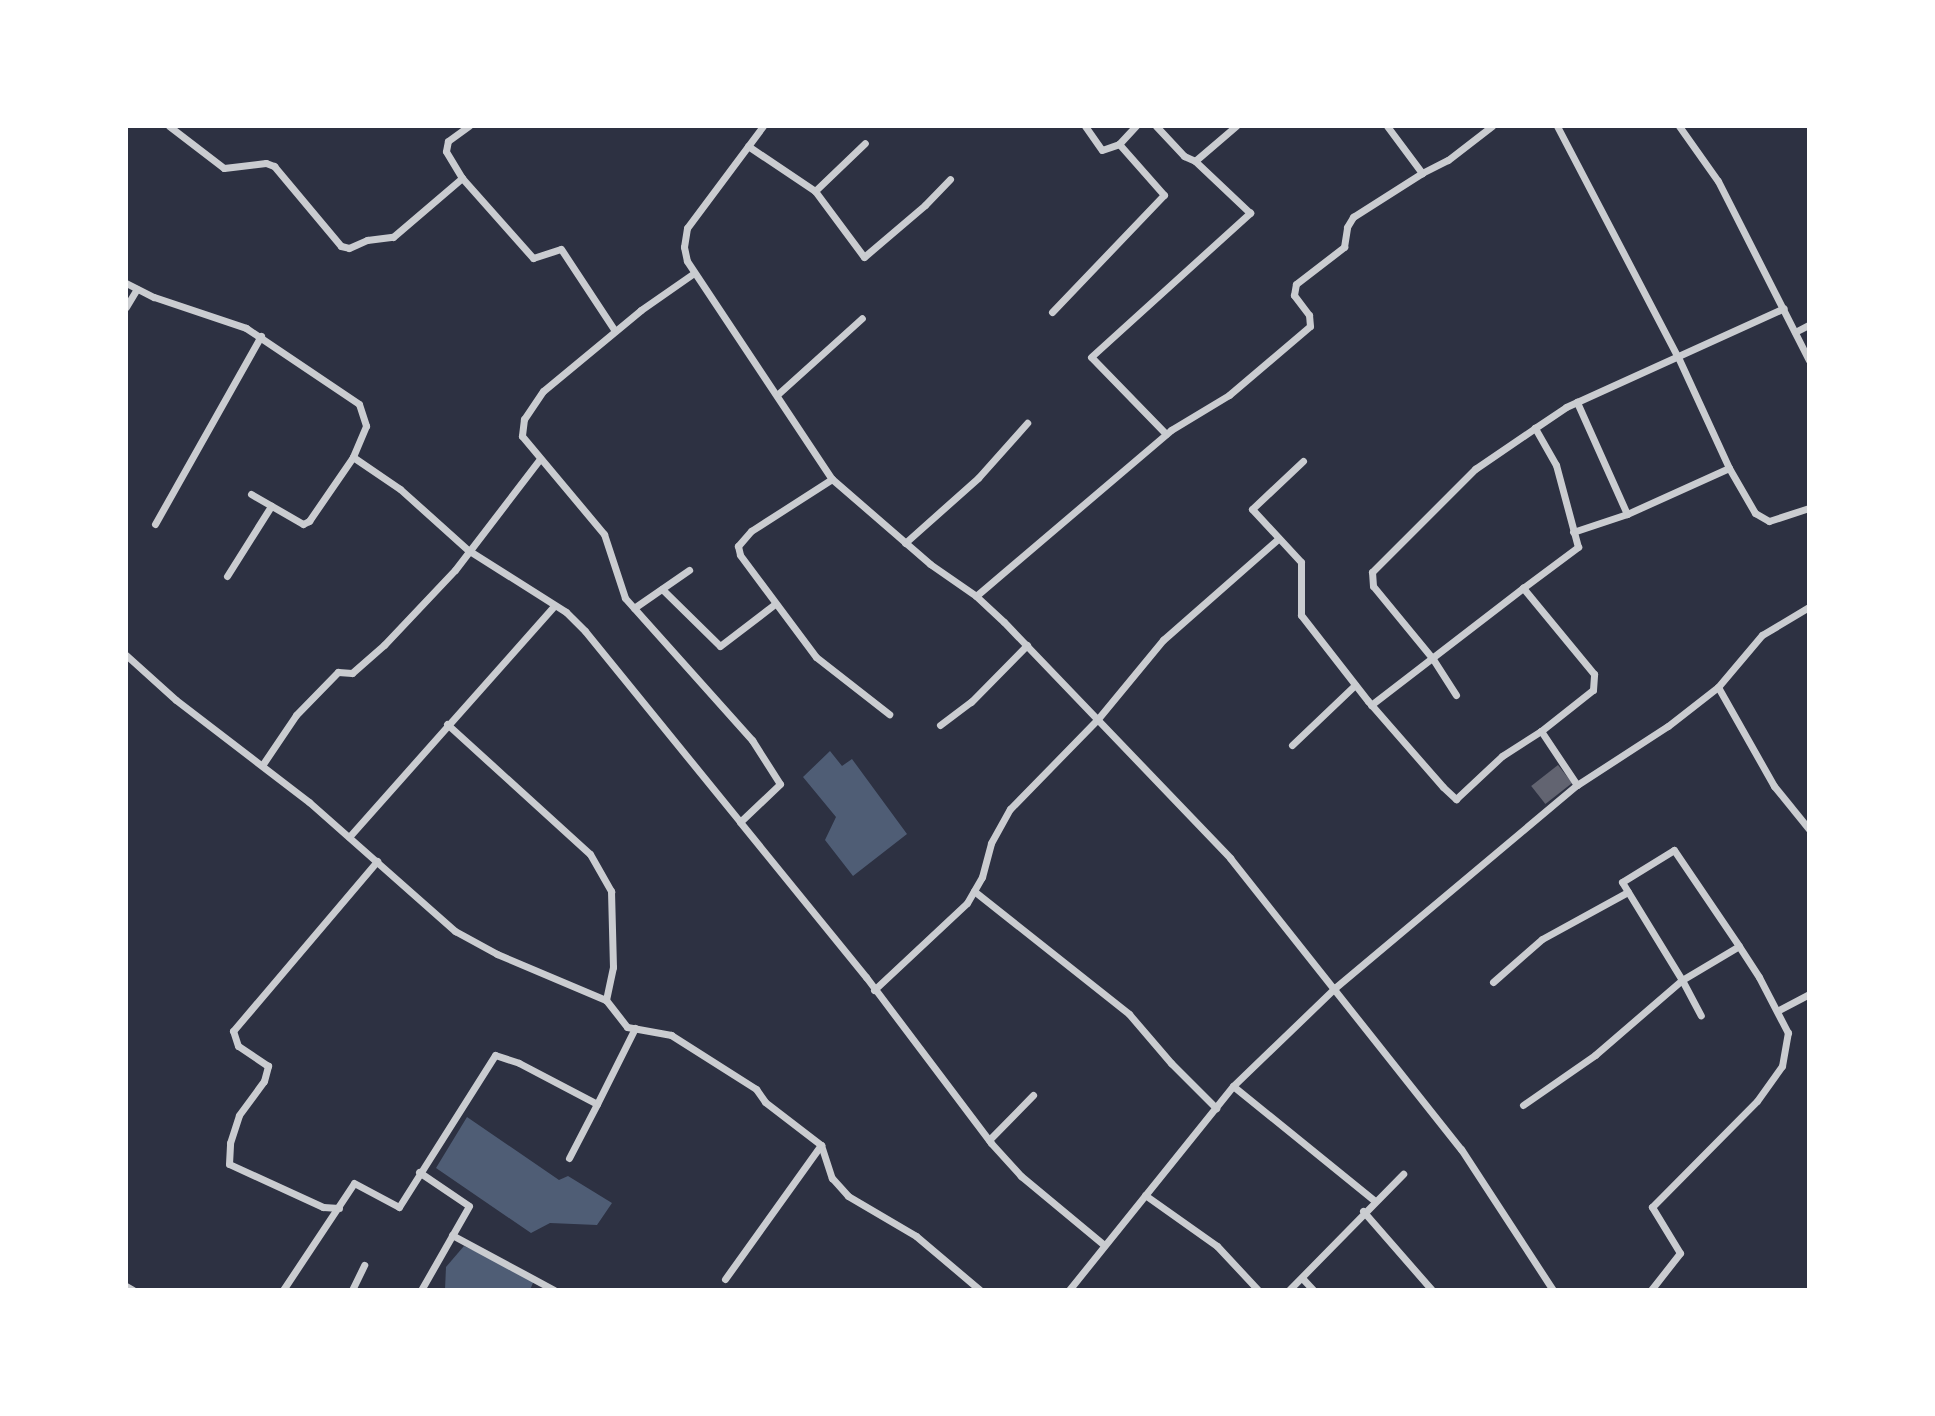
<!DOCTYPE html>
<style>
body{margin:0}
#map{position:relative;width:1935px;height:1416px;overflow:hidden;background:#2d3142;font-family:"Alegreya Sans",sans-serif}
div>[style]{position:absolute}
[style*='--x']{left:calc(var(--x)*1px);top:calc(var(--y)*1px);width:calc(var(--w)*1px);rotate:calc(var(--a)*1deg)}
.water>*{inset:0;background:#4f5d75}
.building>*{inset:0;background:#626471;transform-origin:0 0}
.minor>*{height:7px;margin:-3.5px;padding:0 3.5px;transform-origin:3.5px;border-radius:3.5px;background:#caccd0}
span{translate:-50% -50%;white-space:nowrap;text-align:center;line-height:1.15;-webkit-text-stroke:8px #fff;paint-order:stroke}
.frame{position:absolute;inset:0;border:128px solid #fff;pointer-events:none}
</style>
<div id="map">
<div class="water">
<div style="clip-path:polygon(830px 751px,842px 766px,852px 759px,907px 834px,853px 876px,825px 840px,836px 817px,803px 777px)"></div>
<div style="clip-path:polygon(467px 1117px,559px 1180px,568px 1176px,612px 1203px,597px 1225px,550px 1223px,531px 1233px,436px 1168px)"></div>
<div style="clip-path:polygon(464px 1246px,535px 1278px,530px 1290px,445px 1290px,446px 1267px)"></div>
</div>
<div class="building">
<div style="left:1558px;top:765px;width:23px;height:34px;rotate:52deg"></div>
</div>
<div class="minor">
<div style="--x:169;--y:126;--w:69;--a:37.4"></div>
<div style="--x:224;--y:168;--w:42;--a:-6.8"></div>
<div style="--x:266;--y:163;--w:9;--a:21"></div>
<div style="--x:274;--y:166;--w:104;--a:50.1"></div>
<div style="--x:341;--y:246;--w:8;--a:14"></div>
<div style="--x:349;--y:248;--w:20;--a:-24"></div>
<div style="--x:367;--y:240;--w:26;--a:-7"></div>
<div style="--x:393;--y:237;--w:91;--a:-40.5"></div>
<div style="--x:462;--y:178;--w:31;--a:-121"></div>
<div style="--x:446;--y:151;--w:10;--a:-79"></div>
<div style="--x:448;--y:141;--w:26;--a:-36"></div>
<div style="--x:763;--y:126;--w:127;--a:126.7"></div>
<div style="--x:687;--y:228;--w:19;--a:99"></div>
<div style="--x:684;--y:247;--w:14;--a:78"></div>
<div style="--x:687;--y:261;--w:262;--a:56.4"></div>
<div style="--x:832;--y:479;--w:130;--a:40.9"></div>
<div style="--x:930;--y:564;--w:56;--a:34.8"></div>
<div style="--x:976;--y:596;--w:38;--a:43"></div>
<div style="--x:1004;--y:622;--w:327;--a:46.2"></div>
<div style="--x:1230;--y:858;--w:372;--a:51.6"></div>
<div style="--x:1461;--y:1149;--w:168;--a:56.9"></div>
<div style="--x:1085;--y:126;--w:29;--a:55"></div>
<div style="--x:1102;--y:150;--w:18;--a:-19"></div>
<div style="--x:1119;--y:144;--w:25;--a:-47"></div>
<div style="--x:1156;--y:126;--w:41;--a:47"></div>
<div style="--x:1184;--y:156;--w:12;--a:24"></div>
<div style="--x:1195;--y:161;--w:54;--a:-40.5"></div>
<div style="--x:1387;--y:126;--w:59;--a:53.3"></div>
<div style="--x:1422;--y:173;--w:29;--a:-27"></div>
<div style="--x:1448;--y:160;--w:56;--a:-37.7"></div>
<div style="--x:1557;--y:126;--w:261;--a:62.4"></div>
<div style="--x:1678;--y:357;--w:122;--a:65.3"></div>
<div style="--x:1729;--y:468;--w:112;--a:155.7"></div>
<div style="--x:1627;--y:514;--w:123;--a:-114.1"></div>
<div style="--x:1679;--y:126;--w:67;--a:54.7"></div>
<div style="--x:1718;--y:181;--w:201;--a:63.1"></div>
<div style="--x:748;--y:146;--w:81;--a:33.9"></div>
<div style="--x:815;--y:191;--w:82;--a:53.4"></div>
<div style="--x:864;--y:257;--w:80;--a:-40.4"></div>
<div style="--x:925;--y:205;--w:36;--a:-46"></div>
<div style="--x:462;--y:178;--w:107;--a:48.4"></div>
<div style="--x:533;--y:258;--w:29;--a:-18"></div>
<div style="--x:561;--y:249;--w:98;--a:56.6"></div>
<div style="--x:815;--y:191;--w:69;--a:-43.8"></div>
<div style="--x:694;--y:273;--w:65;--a:145.1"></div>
<div style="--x:641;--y:310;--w:127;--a:140.4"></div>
<div style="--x:543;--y:391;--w:34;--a:124"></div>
<div style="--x:524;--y:419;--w:17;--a:97"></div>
<div style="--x:522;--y:436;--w:128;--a:50.1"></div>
<div style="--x:604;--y:534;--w:67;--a:71.8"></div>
<div style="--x:625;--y:598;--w:191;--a:48.2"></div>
<div style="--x:752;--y:740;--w:52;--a:57.5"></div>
<div style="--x:780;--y:784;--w:55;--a:136.5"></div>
<div style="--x:740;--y:822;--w:200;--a:50.9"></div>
<div style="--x:866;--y:977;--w:208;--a:53"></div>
<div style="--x:991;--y:1143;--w:45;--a:47.7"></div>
<div style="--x:1021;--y:1176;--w:108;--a:39.7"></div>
<div style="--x:126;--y:283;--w:31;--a:27"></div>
<div style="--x:154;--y:297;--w:97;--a:18.6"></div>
<div style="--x:246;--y:328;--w:136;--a:33.9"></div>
<div style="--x:359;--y:404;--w:23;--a:72"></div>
<div style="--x:366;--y:426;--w:34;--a:113"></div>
<div style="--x:353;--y:457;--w:57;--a:34.2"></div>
<div style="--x:400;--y:489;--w:91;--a:41.9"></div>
<div style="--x:468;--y:550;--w:116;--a:32.3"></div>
<div style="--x:566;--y:612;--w:27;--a:45"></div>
<div style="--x:585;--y:631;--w:246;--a:50.9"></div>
<div style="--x:126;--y:307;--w:21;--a:-59"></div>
<div style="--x:1052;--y:312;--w:162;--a:-46.3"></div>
<div style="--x:1164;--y:195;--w:68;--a:-131.4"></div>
<div style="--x:1795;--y:332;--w:16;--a:-27"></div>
<div style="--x:778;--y:394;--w:113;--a:-42.1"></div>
<div style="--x:1166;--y:434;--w:107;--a:-134.2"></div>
<div style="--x:1091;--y:357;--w:215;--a:-42.2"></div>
<div style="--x:1250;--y:213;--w:76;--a:-136.6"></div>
<div style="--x:1303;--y:461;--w:70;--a:136.7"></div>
<div style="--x:1252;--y:509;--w:72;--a:47.2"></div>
<div style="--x:1301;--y:562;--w:53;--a:90"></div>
<div style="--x:1301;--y:615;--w:109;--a:52.1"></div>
<div style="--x:1368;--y:701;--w:114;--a:48.9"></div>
<div style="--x:1443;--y:787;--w:18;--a:43"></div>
<div style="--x:1456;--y:799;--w:63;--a:-43.1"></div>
<div style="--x:1502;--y:756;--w:46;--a:-32.7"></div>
<div style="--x:1729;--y:468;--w:52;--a:60"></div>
<div style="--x:1755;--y:513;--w:16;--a:30"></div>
<div style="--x:1769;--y:521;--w:42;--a:-18"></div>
<div style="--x:832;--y:479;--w:96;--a:147.3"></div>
<div style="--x:751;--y:531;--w:20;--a:131"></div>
<div style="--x:738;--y:546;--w:9;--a:77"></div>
<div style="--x:740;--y:555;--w:127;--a:53.3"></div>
<div style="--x:816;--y:657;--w:93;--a:38"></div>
<div style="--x:251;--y:494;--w:60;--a:30"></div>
<div style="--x:303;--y:524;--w:7;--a:-27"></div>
<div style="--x:309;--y:521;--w:78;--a:-55.5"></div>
<div style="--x:155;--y:524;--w:216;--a:-60.6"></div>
<div style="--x:1573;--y:532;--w:57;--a:-18.4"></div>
<div style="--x:905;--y:543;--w:98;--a:-41.7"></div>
<div style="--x:978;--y:478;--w:74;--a:-48.3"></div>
<div style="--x:227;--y:576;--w:83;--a:-57.8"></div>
<div style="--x:662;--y:589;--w:81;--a:44.5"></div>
<div style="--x:720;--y:646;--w:69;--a:-37.4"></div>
<div style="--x:976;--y:596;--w:256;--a:-40.4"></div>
<div style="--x:1171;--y:430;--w:68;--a:-31.1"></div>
<div style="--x:1229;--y:395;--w:106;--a:-40.4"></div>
<div style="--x:1310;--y:326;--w:11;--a:-95"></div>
<div style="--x:1309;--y:315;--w:25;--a:-127"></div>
<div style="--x:1294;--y:295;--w:11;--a:-80"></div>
<div style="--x:1296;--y:284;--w:61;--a:-37.6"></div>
<div style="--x:1344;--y:247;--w:20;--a:-81"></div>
<div style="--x:1347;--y:227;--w:12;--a:-59"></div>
<div style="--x:1353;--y:217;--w:82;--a:-32.5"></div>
<div style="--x:634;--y:608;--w:67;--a:-34.6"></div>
<div style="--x:126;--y:655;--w:67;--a:42"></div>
<div style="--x:176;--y:700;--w:168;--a:37.5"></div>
<div style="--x:309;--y:802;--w:195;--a:41.5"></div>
<div style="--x:455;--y:931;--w:48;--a:28.7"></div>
<div style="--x:497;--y:954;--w:118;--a:22.9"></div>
<div style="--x:606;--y:1000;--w:34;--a:52"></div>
<div style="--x:627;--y:1027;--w:45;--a:10.3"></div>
<div style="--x:671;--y:1035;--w:101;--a:32.4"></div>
<div style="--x:756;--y:1089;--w:16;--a:55"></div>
<div style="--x:765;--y:1102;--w:71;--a:37.5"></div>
<div style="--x:821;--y:1145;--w:35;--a:72"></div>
<div style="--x:832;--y:1178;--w:24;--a:48"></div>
<div style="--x:848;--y:1196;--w:79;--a:30.5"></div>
<div style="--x:916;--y:1236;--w:84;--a:40.2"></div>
<div style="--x:1718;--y:687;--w:114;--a:60.5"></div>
<div style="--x:1774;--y:786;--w:55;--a:50.9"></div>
<div style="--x:1456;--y:695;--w:43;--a:-122.6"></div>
<div style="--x:1433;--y:659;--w:94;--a:-129.4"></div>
<div style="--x:1373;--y:586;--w:14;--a:-94"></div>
<div style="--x:1372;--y:572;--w:146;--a:-45"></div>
<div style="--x:1475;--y:469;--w:73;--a:-34.3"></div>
<div style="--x:1371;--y:705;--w:192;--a:-37.6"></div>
<div style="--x:447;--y:724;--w:193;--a:42.3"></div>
<div style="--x:590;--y:854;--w:43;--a:60.4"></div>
<div style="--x:611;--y:891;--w:76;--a:88.5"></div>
<div style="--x:613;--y:967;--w:34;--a:102"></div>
<div style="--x:940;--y:725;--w:39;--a:-37"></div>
<div style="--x:971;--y:702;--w:80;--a:-45.5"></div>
<div style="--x:1292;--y:745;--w:87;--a:-43.6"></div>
<div style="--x:263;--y:764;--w:59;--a:-56"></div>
<div style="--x:296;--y:715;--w:60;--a:-45.7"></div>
<div style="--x:338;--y:672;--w:14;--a:4"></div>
<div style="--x:352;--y:673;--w:43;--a:-41.2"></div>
<div style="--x:384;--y:645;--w:103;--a:-46.6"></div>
<div style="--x:455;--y:570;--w:138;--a:-52.6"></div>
<div style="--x:1577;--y:785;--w:65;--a:-123.7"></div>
<div style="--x:1541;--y:731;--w:66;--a:-38.3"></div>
<div style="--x:1593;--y:690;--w:16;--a:-86"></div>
<div style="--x:1594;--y:674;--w:112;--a:-129.5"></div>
<div style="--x:1523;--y:588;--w:69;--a:-36.7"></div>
<div style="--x:1578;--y:547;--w:85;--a:-105"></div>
<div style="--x:1556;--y:465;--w:43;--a:-119.6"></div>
<div style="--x:1535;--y:428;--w:37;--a:-34"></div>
<div style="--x:1566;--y:407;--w:239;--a:-24.4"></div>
<div style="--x:349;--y:837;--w:307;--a:-48.4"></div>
<div style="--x:974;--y:891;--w:198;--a:38.4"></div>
<div style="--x:1129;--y:1014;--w:65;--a:49.4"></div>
<div style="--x:1171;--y:1063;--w:64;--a:45"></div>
<div style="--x:1493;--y:982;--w:65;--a:-41.3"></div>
<div style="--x:1542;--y:939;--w:98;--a:-28.7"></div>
<div style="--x:874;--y:990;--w:127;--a:-43.1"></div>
<div style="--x:967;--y:903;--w:30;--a:-60"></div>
<div style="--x:982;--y:877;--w:35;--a:-75"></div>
<div style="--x:991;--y:843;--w:39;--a:-61"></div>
<div style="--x:1010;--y:809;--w:124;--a:-45.7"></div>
<div style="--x:1097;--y:720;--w:104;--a:-50.5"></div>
<div style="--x:1163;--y:640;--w:154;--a:-41.3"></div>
<div style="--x:1779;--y:1010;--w:34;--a:-28"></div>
<div style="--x:1233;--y:1086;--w:183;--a:39"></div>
<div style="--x:1523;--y:1105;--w:88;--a:-34.8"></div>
<div style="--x:1595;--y:1055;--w:115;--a:-40.8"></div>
<div style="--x:1682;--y:980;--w:40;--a:62"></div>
<div style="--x:989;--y:1140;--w:63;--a:-45.6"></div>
<div style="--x:569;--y:1158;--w:61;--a:-62.6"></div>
<div style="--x:419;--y:1172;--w:60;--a:34.2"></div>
<div style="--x:469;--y:1206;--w:97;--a:119.7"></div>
<div style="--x:1145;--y:1195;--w:88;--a:35.3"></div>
<div style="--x:1217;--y:1246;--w:60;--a:47"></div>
<div style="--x:339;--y:1208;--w:16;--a:-176"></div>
<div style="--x:323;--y:1207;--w:103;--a:-155.4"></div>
<div style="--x:229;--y:1164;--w:21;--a:-87"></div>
<div style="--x:230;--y:1143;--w:29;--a:-72"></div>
<div style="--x:239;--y:1115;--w:42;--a:-53.7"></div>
<div style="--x:264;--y:1081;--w:16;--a:-75"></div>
<div style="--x:268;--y:1066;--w:36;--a:-146"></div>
<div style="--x:238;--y:1046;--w:16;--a:-108"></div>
<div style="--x:233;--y:1031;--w:223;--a:-49.7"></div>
<div style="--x:1363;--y:1211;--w:105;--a:48.9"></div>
<div style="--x:452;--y:1235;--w:116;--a:28.3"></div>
<div style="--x:1302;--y:1278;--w:16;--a:47"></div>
<div style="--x:725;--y:1279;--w:165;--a:-54.4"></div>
<div style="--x:126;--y:1286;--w:8;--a:30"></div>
<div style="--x:283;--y:1290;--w:128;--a:-56.4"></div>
<div style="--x:354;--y:1183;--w:51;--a:28.1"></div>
<div style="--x:399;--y:1207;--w:180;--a:-57.7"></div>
<div style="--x:495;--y:1055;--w:25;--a:18"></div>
<div style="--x:519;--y:1063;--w:88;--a:27.7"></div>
<div style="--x:597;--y:1104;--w:85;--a:-63.4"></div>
<div style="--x:352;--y:1290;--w:28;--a:-64"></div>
<div style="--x:1069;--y:1290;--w:262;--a:-51.2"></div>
<div style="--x:1233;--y:1086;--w:143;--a:-43.9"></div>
<div style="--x:1336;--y:987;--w:314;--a:-40"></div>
<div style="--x:1577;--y:785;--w:108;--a:-33"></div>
<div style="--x:1668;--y:726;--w:63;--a:-38"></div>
<div style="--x:1718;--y:687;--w:68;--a:-49.8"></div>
<div style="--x:1762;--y:635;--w:55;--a:-30.8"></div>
<div style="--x:1289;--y:1290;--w:163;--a:-45.5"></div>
<div style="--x:1651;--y:1290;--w:47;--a:-51.9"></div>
<div style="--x:1680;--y:1253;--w:54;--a:-121.3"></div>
<div style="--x:1652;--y:1207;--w:149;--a:-45.3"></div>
<div style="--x:1757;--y:1101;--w:43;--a:-54.5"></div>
<div style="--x:1782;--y:1066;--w:34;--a:-80"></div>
<div style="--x:1788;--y:1033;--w:63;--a:-117.4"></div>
<div style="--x:1759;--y:977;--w:37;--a:-123"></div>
<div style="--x:1739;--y:946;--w:116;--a:-124.1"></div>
<div style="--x:1674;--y:850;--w:61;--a:148.4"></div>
<div style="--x:1622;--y:882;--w:115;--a:58.5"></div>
<div style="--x:1682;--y:980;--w:66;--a:-30.8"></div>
</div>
<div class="frame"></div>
</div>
